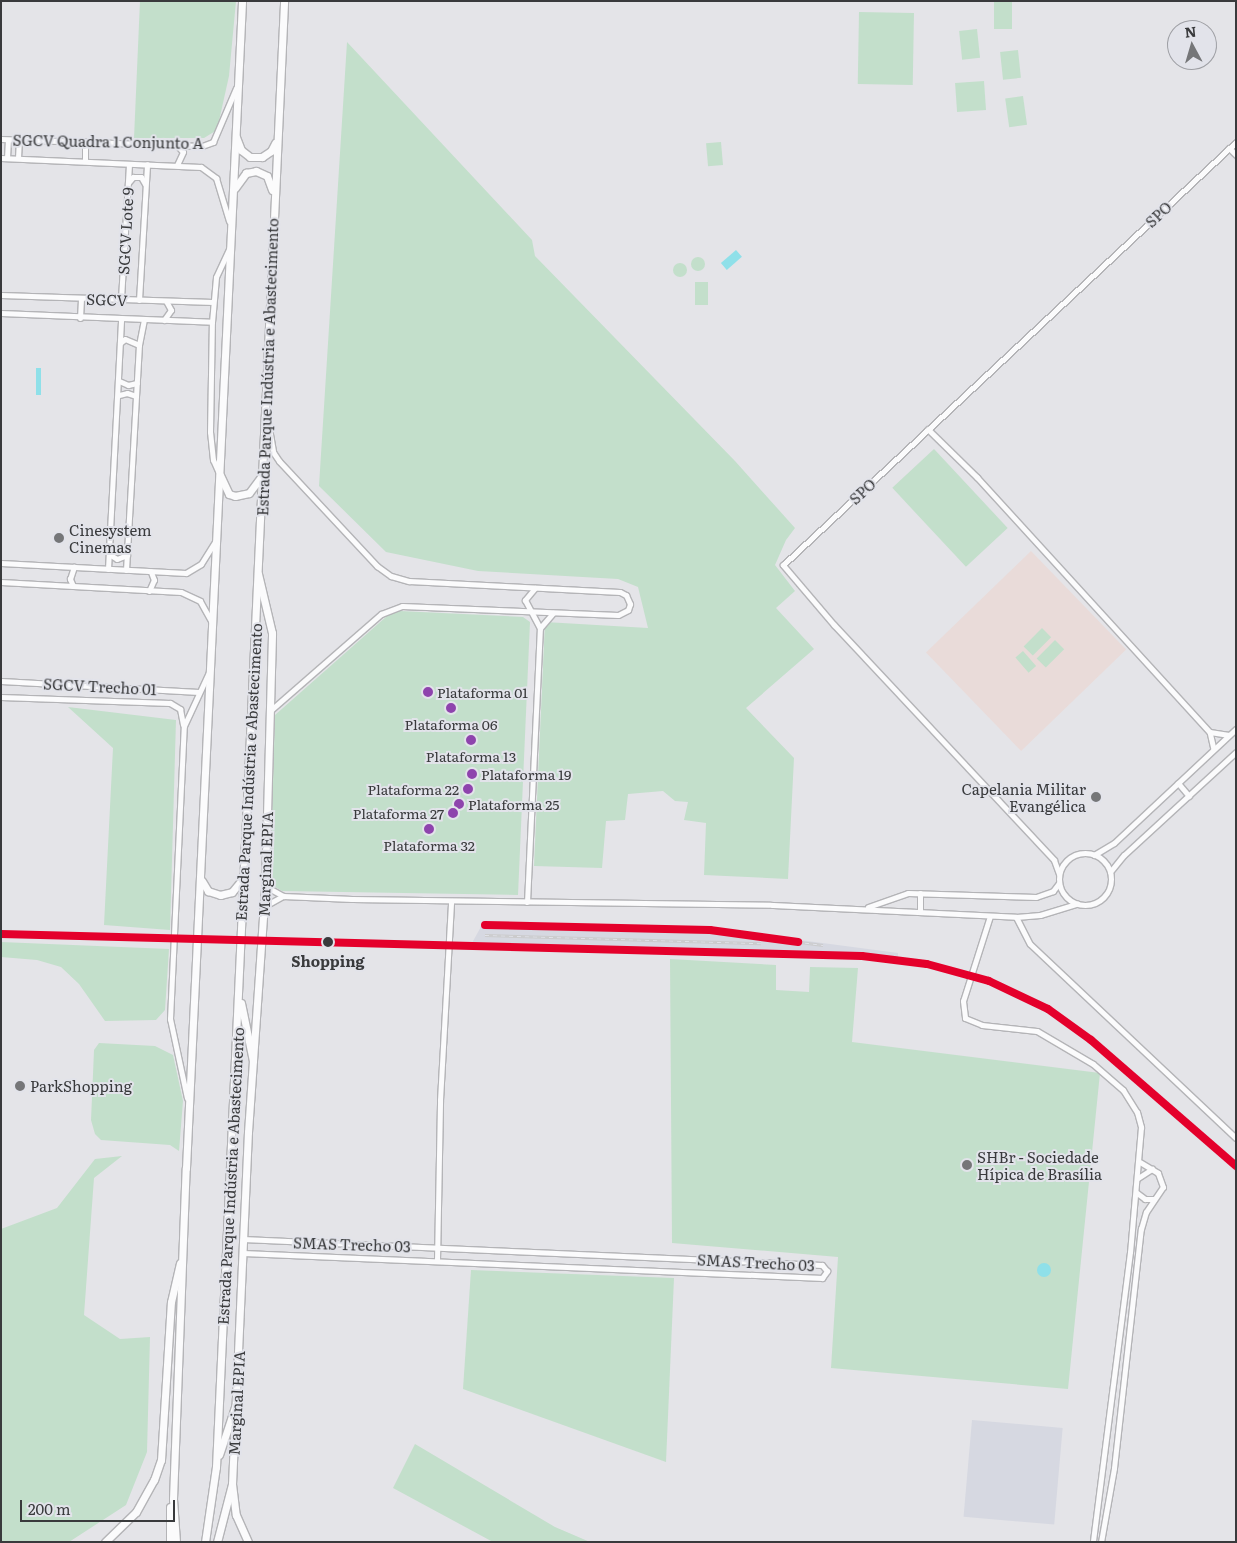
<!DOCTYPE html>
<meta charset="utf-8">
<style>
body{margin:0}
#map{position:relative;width:1237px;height:1543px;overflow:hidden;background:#e4e4e8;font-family:Literata,serif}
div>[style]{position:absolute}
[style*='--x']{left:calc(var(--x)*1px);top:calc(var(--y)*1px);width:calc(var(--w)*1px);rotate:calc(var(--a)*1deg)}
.built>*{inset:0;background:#d6d8e1;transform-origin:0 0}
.education>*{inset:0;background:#e9dbd9;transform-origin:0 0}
.green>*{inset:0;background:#c3dfcb;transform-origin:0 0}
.round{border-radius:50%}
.water>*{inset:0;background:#8fe0e9;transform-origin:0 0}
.roads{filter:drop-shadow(1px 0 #b4b4b7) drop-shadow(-1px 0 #b4b4b7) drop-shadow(0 1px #b4b4b7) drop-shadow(0 -1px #b4b4b7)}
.minor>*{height:4.5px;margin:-2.25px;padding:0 2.25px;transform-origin:2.25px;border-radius:2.25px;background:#fbfbfc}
.tertiary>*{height:5px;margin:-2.5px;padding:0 2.5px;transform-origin:2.5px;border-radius:2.5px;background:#fbfbfc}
.tertiary>.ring{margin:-2.5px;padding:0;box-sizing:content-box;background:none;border:5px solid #fbfbfc;border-radius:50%}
.primary>*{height:7px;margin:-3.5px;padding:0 3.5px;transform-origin:3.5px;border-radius:3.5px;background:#fbfbfc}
.trunk>*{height:7px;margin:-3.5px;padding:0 3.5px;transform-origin:3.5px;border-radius:3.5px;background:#fbfbfc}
.rail>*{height:3px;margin-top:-1.5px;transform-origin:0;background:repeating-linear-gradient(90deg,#e2e3ea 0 4px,#cbcbcc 0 8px);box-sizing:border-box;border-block:1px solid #cbcbcc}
.metro-1>*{height:8px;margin:-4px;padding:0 4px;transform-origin:4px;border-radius:4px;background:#e4002b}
.dots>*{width:14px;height:14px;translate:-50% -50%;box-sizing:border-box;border:2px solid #e2e3ea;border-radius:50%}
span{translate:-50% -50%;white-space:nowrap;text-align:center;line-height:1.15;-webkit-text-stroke:4px #e2e3ea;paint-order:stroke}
.bus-label{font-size:14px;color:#393a3c}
.left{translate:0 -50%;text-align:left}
.right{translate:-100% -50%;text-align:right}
.street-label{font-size:15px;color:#393a3c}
.poi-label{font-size:15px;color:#393a3c}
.stop-label{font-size:15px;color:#393a3c;font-weight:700}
.frame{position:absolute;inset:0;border:2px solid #393a3c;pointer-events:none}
.north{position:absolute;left:1167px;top:20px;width:50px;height:50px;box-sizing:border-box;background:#e2e3ea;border:1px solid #9e9fa4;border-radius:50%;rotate:354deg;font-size:14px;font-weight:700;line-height:20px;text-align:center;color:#393a3c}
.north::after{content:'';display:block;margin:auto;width:18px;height:22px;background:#757678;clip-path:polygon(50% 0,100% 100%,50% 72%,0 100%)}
.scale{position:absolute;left:20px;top:1500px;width:155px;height:22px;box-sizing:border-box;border:2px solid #393a3c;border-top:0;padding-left:6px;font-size:15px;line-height:18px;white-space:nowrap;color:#393a3c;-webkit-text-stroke:4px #e2e3ea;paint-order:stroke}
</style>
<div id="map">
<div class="built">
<div style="clip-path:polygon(483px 923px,709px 928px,898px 953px,898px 957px,472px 943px)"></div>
<div style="left:972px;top:1420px;width:91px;height:97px;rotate:5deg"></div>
</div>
<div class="education">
<div style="left:1031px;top:551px;width:137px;height:146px;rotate:46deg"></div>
</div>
<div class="green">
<div style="clip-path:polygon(140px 1px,236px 1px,229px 76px,217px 130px,204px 138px,134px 138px)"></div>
<div style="left:994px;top:1px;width:18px;height:28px"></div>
<div style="left:859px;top:12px;width:55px;height:72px;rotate:1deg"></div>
<div style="left:977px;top:29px;width:29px;height:18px;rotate:84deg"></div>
<div style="clip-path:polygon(347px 42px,532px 240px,535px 256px,735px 461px,795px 528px,786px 540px,775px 565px,795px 591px,776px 608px,814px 649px,746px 708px,794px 758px,788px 879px,704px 875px,706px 823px,684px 820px,688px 802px,675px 801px,663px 791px,628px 794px,625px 820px,606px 821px,602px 868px,534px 866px,545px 622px,648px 628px,638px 587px,618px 579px,478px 571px,386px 552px,319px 486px)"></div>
<div style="left:1018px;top:50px;width:28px;height:18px;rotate:84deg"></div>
<div style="left:984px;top:81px;width:29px;height:29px;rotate:86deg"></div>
<div style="left:1023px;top:96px;width:29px;height:18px;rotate:82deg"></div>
<div style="left:721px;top:142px;width:23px;height:15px;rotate:85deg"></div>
<div class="round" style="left:691px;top:257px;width:14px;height:14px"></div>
<div class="round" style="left:673px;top:263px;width:14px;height:14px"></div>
<div style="left:695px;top:282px;width:13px;height:23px"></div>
<div style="left:934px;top:449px;width:108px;height:57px;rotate:47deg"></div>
<div style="clip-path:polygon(400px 611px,523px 617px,530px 622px,518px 895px,282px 891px,270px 884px,275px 715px,387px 616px)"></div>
<div style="left:1042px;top:628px;width:13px;height:26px;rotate:45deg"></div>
<div style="left:1055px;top:640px;width:13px;height:26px;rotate:45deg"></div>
<div style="left:1023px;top:651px;width:20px;height:10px;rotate:49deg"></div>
<div style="clip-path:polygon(68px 707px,176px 720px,170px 930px,104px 925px,113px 748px)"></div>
<div style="clip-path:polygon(1px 942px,169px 949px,165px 1010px,156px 1020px,105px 1021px,79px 984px,61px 967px,37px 960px,1px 957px)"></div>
<div style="clip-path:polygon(670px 959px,776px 965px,776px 990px,809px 992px,810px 967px,858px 968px,852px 1042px,1100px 1073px,1068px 1389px,831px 1368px,838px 1257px,672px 1243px)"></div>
<div style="clip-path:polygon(99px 1043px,155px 1046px,173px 1055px,183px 1101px,179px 1151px,170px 1145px,101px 1140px,95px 1134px,91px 1120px,93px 1074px,94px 1050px)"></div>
<div style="clip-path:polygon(122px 1156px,94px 1178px,84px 1315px,120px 1339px,150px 1337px,147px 1452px,126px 1505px,69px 1542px,1px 1542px,1px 1229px,57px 1208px,95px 1159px)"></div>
<div style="clip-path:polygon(471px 1270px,674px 1278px,666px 1462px,463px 1389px)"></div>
<div style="clip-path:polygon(415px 1444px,555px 1527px,590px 1542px,493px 1542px,393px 1488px)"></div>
</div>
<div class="water">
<div style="left:736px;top:250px;width:9px;height:20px;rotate:49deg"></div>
<div style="left:36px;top:368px;width:5px;height:27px"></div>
<div class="round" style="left:1037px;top:1263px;width:14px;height:14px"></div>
</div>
<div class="roads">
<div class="minor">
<div style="--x:928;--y:429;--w:69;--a:44.4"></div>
<div style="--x:977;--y:477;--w:345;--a:47.6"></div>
<div style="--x:1210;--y:732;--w:17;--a:77"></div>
<div style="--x:1210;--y:732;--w:19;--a:9"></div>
</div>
<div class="tertiary">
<div style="--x:1;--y:139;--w:201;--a:2"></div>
<div style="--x:202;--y:146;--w:12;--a:-20"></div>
<div style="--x:213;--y:142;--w:59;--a:-66.9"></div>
<div style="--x:85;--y:141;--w:20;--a:90"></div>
<div style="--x:177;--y:145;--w:9;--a:49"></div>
<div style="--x:183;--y:152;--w:14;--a:115"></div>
<div style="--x:1229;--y:148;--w:10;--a:45"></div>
<div style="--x:1;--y:158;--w:200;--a:2.6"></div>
<div style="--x:201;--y:167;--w:19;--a:36"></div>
<div style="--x:216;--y:178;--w:45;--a:73.2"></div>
<div style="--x:7;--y:158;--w:18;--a:-87"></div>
<div style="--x:18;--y:158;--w:18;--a:-87"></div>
<div style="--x:128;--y:183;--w:8;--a:-50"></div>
<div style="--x:133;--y:177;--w:8;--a:0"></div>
<div style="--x:141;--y:177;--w:8;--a:60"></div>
<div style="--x:1;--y:295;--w:212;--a:1.9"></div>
<div style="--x:121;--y:299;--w:135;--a:-86.6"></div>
<div style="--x:139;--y:300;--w:136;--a:-86.6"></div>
<div style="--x:1;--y:313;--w:211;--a:2.4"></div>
<div style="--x:80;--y:318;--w:20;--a:-87"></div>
<div style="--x:164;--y:320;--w:12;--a:-55"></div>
<div style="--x:171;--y:310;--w:10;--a:-119"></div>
<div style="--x:120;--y:343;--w:6;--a:-39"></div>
<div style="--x:125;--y:339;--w:15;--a:23"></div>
<div style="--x:119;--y:381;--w:10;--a:24"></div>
<div style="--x:128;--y:385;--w:9;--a:-13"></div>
<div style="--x:119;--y:395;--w:8;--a:-14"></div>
<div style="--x:127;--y:393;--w:9;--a:18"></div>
<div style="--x:267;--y:417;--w:36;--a:80"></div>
<div style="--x:273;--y:452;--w:11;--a:56"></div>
<div style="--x:279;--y:461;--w:144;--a:47"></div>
<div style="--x:377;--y:566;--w:17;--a:36"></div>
<div style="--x:391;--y:576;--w:19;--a:16"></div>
<div style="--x:409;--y:581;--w:211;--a:3"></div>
<div style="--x:620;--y:592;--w:7;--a:27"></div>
<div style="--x:626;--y:595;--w:10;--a:66"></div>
<div style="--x:630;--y:604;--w:6;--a:108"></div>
<div style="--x:628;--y:610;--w:11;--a:153"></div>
<div style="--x:618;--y:615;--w:216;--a:-177.6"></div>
<div style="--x:402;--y:606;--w:22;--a:159"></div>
<div style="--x:381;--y:614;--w:146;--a:138.9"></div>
<div style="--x:218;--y:471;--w:12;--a:-114"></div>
<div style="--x:213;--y:460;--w:28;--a:-96"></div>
<div style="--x:210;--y:432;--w:110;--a:-89"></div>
<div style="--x:212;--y:322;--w:45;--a:-84.9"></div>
<div style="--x:216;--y:277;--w:33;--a:-65"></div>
<div style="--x:109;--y:554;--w:9;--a:32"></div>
<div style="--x:117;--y:559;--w:11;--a:-22"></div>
<div style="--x:1;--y:563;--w:185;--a:3.1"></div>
<div style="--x:186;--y:573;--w:17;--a:-31"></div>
<div style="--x:201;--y:564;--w:26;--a:-58"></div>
<div style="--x:108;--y:569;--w:250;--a:-87"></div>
<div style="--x:126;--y:570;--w:225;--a:-86.7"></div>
<div style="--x:139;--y:345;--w:25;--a:-79"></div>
<div style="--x:1;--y:582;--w:180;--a:3.2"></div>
<div style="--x:181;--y:592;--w:21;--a:25"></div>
<div style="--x:200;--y:601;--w:25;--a:61"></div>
<div style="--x:73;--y:586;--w:8;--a:-113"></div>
<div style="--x:70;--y:579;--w:13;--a:-72"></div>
<div style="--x:535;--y:588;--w:16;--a:130"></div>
<div style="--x:525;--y:600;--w:32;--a:62"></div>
<div style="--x:149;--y:591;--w:12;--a:-66"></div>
<div style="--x:154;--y:580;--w:9;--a:-111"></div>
<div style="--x:1;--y:681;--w:198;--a:3.2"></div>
<div style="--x:1;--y:697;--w:169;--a:2"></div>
<div style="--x:170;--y:703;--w:12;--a:31"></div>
<div style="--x:180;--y:709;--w:16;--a:79"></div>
<div style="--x:1178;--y:783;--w:17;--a:50"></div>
<div class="ring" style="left:1059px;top:853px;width:47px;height:47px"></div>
<div style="--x:1094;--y:855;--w:23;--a:-31"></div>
<div style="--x:1114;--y:843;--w:167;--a:-43.1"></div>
<div style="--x:1110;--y:872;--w:22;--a:-51"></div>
<div style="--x:1124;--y:855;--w:152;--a:-42.6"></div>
<div style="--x:1059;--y:874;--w:15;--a:-110"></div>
<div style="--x:1054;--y:860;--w:322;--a:-133.1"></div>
<div style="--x:834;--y:625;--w:79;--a:-130.4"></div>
<div style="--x:783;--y:565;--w:620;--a:-43.04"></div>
<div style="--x:265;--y:886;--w:21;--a:29"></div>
<div style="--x:283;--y:896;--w:69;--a:2.5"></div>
<div style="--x:352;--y:899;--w:421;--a:0.8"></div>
<div style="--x:773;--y:905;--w:243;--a:2.8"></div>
<div style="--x:1016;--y:917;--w:24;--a:-5"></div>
<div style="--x:1040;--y:915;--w:39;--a:-17"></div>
<div style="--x:527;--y:902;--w:274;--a:-87.3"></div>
<div style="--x:540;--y:628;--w:20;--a:-49"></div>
<div style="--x:263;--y:907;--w:23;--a:-29"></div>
<div style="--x:868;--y:907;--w:42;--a:-19.3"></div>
<div style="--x:908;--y:893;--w:128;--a:1.8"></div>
<div style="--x:1036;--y:897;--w:18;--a:-19"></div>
<div style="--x:1053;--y:891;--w:10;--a:-53"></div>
<div style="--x:920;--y:912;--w:19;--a:-90"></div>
<div style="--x:990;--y:916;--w:89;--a:107.6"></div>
<div style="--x:963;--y:1001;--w:17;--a:83"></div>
<div style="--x:965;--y:1018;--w:18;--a:22"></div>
<div style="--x:982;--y:1025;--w:55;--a:6.2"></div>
<div style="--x:1037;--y:1031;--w:65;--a:30.5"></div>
<div style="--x:1093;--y:1064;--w:40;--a:41"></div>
<div style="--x:1123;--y:1090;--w:26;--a:58"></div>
<div style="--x:1137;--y:1112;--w:16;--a:75"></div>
<div style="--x:1141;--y:1127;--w:125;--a:95"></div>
<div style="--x:1130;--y:1252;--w:292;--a:97.3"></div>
<div style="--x:1016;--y:917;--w:30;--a:63"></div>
<div style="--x:1030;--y:944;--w:283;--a:43.3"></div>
<div style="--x:187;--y:1098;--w:81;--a:-102.1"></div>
<div style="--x:170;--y:1019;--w:293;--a:-87.3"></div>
<div style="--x:184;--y:726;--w:62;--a:-65.1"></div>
<div style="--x:1138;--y:1178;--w:17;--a:-33"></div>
<div style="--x:1137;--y:1193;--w:10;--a:37"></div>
<div style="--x:1145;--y:1199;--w:9;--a:0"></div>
<div style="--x:243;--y:1253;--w:580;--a:2.47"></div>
<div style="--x:822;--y:1278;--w:9;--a:-54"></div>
<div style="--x:827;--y:1271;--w:8;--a:-130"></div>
<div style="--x:822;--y:1265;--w:580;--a:-177.43"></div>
<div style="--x:437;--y:1260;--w:160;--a:-88.9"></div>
<div style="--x:440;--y:1100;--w:199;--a:-86.8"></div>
<div style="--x:1101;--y:1542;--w:75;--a:-80"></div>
<div style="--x:1114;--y:1468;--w:241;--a:-83.6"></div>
<div style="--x:1141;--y:1229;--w:18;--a:-74"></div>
<div style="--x:1146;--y:1212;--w:30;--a:-56"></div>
<div style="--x:1163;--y:1187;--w:15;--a:-110"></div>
<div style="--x:1158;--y:1173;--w:21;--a:-149"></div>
</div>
<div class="primary">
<div style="--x:217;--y:1542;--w:60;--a:-75.5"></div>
<div style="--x:232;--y:1484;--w:352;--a:-87.4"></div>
<div style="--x:248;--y:1132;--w:247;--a:-86"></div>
<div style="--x:265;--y:886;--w:253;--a:-88.4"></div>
<div style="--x:272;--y:633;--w:61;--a:-103.3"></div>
</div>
<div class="trunk">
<div style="--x:236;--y:137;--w:14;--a:69"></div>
<div style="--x:241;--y:150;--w:11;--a:38"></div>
<div style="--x:250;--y:157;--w:12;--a:0"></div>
<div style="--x:262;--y:157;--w:11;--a:-34"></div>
<div style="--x:271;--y:151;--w:9;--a:-63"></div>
<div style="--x:235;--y:188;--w:19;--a:-54"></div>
<div style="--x:246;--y:173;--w:10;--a:-11"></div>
<div style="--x:256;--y:171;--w:12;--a:24"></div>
<div style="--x:267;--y:176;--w:15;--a:70"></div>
<div style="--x:220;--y:475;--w:21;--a:65"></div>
<div style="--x:229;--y:494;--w:6;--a:18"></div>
<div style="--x:235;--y:496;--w:14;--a:-12"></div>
<div style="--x:249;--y:493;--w:21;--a:-53"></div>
<div style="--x:202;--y:881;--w:12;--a:59"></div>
<div style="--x:208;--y:891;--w:13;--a:18"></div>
<div style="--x:220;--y:895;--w:12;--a:-14"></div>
<div style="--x:232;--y:892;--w:14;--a:-51"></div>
<div style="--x:241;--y:1003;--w:59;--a:78.3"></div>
<div style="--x:219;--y:1455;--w:57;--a:-71.6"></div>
<div style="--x:232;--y:1484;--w:31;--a:83"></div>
<div style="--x:236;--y:1515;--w:30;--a:66"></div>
<div style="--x:105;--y:1542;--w:43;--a:-44.1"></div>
<div style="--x:136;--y:1512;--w:37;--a:-61"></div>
<div style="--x:154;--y:1480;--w:21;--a:-71"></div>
<div style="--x:161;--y:1460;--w:158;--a:-86.4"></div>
<div style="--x:171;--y:1302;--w:40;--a:-77"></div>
<div style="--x:170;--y:1542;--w:35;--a:-90"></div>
<div style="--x:176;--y:1542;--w:43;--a:-94"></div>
<div style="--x:173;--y:1499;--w:331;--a:-87.8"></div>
<div style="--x:186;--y:1168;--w:1168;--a:-87.25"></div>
<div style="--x:205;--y:1542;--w:76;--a:-81.7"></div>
<div style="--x:216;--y:1467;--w:1468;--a:-87.34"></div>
</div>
</div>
<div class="rail">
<div style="--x:485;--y:925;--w:225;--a:1.3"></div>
<div style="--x:710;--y:930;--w:114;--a:7.6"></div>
<div style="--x:485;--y:935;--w:276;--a:1.7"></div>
</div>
<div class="metro-1">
<div style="--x:485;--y:925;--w:225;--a:1.3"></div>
<div style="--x:710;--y:930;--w:89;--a:7.8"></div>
<div style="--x:1;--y:934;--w:861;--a:1.46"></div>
<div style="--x:862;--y:956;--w:65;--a:7"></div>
<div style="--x:927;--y:964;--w:64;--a:15.3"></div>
<div style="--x:989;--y:981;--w:65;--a:25.4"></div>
<div style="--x:1048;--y:1009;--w:53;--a:35.8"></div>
<div style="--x:1091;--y:1040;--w:192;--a:41"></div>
</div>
<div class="dots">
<div style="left:59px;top:538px;background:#757678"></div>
<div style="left:428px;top:692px;background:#8e44ad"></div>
<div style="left:451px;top:708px;background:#8e44ad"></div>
<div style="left:471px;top:740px;background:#8e44ad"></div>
<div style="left:472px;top:774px;background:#8e44ad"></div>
<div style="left:468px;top:789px;background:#8e44ad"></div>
<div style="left:1096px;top:797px;background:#757678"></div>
<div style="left:459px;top:804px;background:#8e44ad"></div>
<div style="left:453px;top:813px;background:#8e44ad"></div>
<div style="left:429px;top:829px;background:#8e44ad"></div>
<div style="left:328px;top:942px;background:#393a3c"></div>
<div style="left:20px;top:1086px;background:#757678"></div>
<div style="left:967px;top:1165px;background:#757678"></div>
</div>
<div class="bus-label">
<span class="left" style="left:437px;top:692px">Plataforma 01</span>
<span style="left:451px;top:724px">Plataforma 06</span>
<span style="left:471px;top:756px">Plataforma 13</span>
<span class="left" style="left:481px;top:774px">Plataforma 19</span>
<span class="right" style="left:459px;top:789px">Plataforma 22</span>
<span class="left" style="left:468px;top:804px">Plataforma 25</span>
<span class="right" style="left:444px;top:813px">Plataforma 27</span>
<span style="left:429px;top:845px">Plataforma 32</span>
</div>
<div class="street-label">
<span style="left:108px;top:141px;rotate:1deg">SGCV Quadra 1 Conjunto A</span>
<span style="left:1158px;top:214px;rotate:-43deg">SPO</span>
<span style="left:125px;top:231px;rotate:-87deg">SGCV Lote 9</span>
<span style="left:107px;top:299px;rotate:2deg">SGCV</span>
<span style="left:267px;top:367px;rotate:-88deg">Estrada Parque Indústria e Abastecimento</span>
<span style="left:862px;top:491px;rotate:-43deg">SPO</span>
<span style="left:100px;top:686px;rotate:3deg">SGCV Trecho 01</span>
<span style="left:248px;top:772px;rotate:-87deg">Estrada Parque Indústria e Abastecimento</span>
<span style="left:265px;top:864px;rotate:-88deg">Marginal EPIA</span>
<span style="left:230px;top:1176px;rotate:-87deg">Estrada Parque Indústria e Abastecimento</span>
<span style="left:352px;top:1244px;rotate:2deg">SMAS Trecho 03</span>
<span style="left:756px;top:1262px;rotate:3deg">SMAS Trecho 03</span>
<span style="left:236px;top:1403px;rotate:-87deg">Marginal EPIA</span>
</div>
<div class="poi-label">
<span class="left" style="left:69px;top:538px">Cinesystem<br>Cinemas</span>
<span class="right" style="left:1086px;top:797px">Capelania Militar<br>Evangélica</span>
<span class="left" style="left:30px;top:1086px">ParkShopping</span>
<span class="left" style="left:977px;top:1165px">SHBr - Sociedade<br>Hípica de Brasília</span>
</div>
<div class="stop-label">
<span style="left:328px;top:961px">Shopping</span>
</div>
<div class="frame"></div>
<div class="north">N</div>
<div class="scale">200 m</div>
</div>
